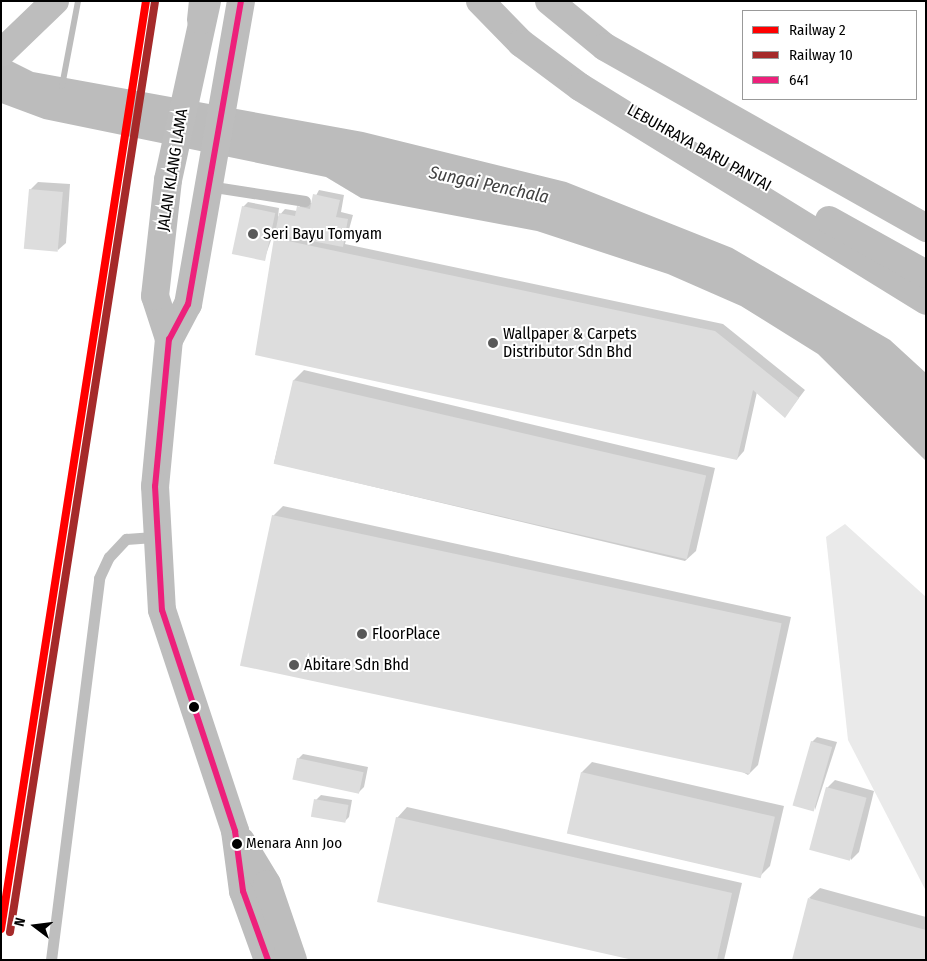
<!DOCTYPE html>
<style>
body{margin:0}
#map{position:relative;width:927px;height:961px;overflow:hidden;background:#fff;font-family:"Fira Sans Condensed",sans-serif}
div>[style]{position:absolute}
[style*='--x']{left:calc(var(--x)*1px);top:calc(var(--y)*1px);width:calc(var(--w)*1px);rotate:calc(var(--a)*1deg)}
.green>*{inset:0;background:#eaeaea}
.water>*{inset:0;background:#bcbcbc}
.shadow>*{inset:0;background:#0003}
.stream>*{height:6px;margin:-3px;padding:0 3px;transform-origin:3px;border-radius:3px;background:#bcbcbc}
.building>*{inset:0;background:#ddd;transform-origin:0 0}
.lane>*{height:11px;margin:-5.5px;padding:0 5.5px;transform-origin:5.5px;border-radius:5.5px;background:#bebebe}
.primary>*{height:28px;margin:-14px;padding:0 14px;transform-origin:14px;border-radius:14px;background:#bdbdbd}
.highway>*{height:28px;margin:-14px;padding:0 14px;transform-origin:14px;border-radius:14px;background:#bdbdbd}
.bus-1>*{height:6px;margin:-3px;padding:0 3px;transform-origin:3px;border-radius:3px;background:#ed207b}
.rail-1>*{height:8px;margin:-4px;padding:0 4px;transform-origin:4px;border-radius:4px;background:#f00}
.rail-2>*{height:8px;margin:-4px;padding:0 4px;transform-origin:4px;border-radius:4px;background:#a52a2a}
.dots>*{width:14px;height:14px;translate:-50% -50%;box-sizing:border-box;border:2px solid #fff;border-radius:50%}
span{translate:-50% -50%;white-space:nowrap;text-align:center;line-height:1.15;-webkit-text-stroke:4px #fff;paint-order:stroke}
.bus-label{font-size:15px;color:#000}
.left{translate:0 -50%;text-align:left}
.street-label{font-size:16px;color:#000}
.poi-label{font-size:16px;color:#000}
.water-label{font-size:18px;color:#414141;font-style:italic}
.frame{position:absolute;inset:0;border:2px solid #000;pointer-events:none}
.legend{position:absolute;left:742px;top:10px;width:175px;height:90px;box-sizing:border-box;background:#fff;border:1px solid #999;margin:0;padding:6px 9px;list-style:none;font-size:15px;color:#000}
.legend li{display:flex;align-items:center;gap:10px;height:25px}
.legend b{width:25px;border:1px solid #999}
.north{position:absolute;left:10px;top:901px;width:50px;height:50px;-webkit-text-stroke:4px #fff;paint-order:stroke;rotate:285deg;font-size:14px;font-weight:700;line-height:20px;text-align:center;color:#000}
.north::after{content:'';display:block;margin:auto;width:18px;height:22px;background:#000;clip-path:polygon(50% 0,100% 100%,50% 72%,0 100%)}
</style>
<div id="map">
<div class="green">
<div style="clip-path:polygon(845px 524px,926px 597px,926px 891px,848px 740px,826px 537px)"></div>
</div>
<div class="water">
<div style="clip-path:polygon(1px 56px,33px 72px,363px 132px,566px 182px,732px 248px,890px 340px,926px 373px,926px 461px,818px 354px,741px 306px,668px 274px,537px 231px,361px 198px,326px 177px,44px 119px,1px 103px)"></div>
</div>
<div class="shadow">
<div style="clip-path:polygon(38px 182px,70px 184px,66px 243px,58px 250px,30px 190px)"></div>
<div style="clip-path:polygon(319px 190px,344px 195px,341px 212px,353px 215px,345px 244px,723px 324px,805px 390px,785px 416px,757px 392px,744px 451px,737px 459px,273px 240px,280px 234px,274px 232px,264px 260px,243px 207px,248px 202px,279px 208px,278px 217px,285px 209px,297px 211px,303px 201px,312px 203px)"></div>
<div style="clip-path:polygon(304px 370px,715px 468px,696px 551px,685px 561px,274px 463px,294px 380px)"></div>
<div style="clip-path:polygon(283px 506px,791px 617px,758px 765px,748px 775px,273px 516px)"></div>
<div style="clip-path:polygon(817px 737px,837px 742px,815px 810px,812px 742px)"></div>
<div style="clip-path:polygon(303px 754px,368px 767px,364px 787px,359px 792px,298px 759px)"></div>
<div style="clip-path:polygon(592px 762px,784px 806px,770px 866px,760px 876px,568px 832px,582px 772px)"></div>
<div style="clip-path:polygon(835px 780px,874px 791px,859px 852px,851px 860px,827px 788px)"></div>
<div style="clip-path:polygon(321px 795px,352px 800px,349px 817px,344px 822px,316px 800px)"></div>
<div style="clip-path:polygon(407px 807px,742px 883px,724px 960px,639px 960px,397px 818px)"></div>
<div style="clip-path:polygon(820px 888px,926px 917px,926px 960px,809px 898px)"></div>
</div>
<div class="stream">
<div style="--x:62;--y:86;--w:86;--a:-79.3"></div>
</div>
<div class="building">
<div style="left:29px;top:189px;width:34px;height:60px;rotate:5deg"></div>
<div style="clip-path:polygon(313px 194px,340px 200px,336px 217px,348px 219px,343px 247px,275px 234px,279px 213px,295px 216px,297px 206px,310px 209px)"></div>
<div style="left:242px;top:206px;width:34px;height:49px;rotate:12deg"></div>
<div style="clip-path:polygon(274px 238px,715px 331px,799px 398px,785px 418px,753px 390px,737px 460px,255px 355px)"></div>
<div style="left:293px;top:380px;width:424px;height:86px;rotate:13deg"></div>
<div style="left:272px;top:515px;width:521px;height:154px;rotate:12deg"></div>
<div style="left:811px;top:741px;width:22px;height:67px;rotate:16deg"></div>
<div style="left:297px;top:758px;width:68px;height:22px;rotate:12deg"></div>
<div style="left:581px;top:772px;width:199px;height:63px;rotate:13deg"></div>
<div style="left:826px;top:787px;width:42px;height:65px;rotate:15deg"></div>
<div style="left:314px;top:799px;width:35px;height:18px;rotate:10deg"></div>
<div style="clip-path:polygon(396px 817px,732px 893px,717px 960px,633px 960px,377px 902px)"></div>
<div style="clip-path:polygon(808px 898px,926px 930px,926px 960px,792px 960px)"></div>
</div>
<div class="lane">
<div style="--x:208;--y:186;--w:98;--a:8.8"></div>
<div style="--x:51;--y:960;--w:385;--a:-82.8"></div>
<div style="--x:99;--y:578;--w:23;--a:-65"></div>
<div style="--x:109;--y:557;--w:25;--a:-47"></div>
<div style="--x:126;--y:539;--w:31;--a:-4"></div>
</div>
<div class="primary">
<div style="--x:241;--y:1;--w:308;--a:99.9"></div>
<div style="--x:188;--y:304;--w:40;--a:118"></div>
<div style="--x:169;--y:339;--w:148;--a:95.4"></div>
<div style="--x:155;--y:486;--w:124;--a:86.8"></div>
<div style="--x:162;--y:610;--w:233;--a:71.7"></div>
<div style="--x:235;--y:831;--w:61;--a:82.4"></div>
<div style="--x:243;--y:891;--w:73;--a:70.1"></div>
<div style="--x:169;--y:339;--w:45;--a:-108"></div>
<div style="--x:155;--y:296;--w:117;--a:-83.6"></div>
<div style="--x:168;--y:180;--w:183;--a:-77.7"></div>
<div style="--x:241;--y:841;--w:50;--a:58.8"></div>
<div style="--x:267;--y:884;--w:80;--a:71.1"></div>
</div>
<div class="highway">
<div style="--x:480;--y:1;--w:59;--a:45.7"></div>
<div style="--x:521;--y:43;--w:74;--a:36.7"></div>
<div style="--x:580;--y:87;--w:407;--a:31.7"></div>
<div style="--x:549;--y:1;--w:72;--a:39.4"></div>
<div style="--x:605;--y:47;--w:369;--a:29.4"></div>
<div style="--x:201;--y:20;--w:19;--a:-84"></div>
<div style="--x:1;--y:53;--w:75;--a:-43.9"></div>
<div style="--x:829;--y:220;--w:111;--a:29.1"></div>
</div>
<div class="bus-1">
<div style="--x:241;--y:1;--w:308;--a:99.9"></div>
<div style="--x:188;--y:304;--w:40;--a:118"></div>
<div style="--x:169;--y:339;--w:148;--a:95.4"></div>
<div style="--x:155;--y:486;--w:124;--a:86.8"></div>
<div style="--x:162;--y:610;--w:233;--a:71.7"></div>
<div style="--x:235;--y:831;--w:61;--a:82.4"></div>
<div style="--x:243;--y:891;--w:73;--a:70.1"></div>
</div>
<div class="rail-1">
<div style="--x:1;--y:929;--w:939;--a:-81.12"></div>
</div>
<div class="rail-2">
<div style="--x:10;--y:932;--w:941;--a:-81.14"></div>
</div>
<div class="dots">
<div style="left:253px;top:234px;background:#595959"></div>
<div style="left:493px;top:343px;background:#595959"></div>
<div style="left:362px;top:634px;background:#595959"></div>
<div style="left:294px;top:665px;background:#595959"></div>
<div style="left:194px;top:707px;background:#000"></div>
<div style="left:237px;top:844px;background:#000"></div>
</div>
<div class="bus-label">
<span class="left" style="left:246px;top:844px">Menara Ann Joo</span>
</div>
<div class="street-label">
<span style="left:699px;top:148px;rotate:29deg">LEBUHRAYA BARU PANTAI</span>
<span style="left:173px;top:170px;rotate:-81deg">JALAN KLANG LAMA</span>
</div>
<div class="poi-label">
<span class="left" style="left:263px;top:234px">Seri Bayu Tomyam</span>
<span class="left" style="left:503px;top:343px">Wallpaper &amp; Carpets<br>Distributor Sdn Bhd</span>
<span class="left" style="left:372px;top:634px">FloorPlace</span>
<span class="left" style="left:304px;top:665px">Abitare Sdn Bhd</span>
</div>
<div class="water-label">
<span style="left:489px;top:185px;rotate:12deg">Sungai Penchala</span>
</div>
<div class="frame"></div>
<ul class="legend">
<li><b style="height:6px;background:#f00"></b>Railway 2</li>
<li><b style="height:6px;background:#a52a2a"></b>Railway 10</li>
<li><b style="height:6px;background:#ed207b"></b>641</li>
</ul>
<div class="north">N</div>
</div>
